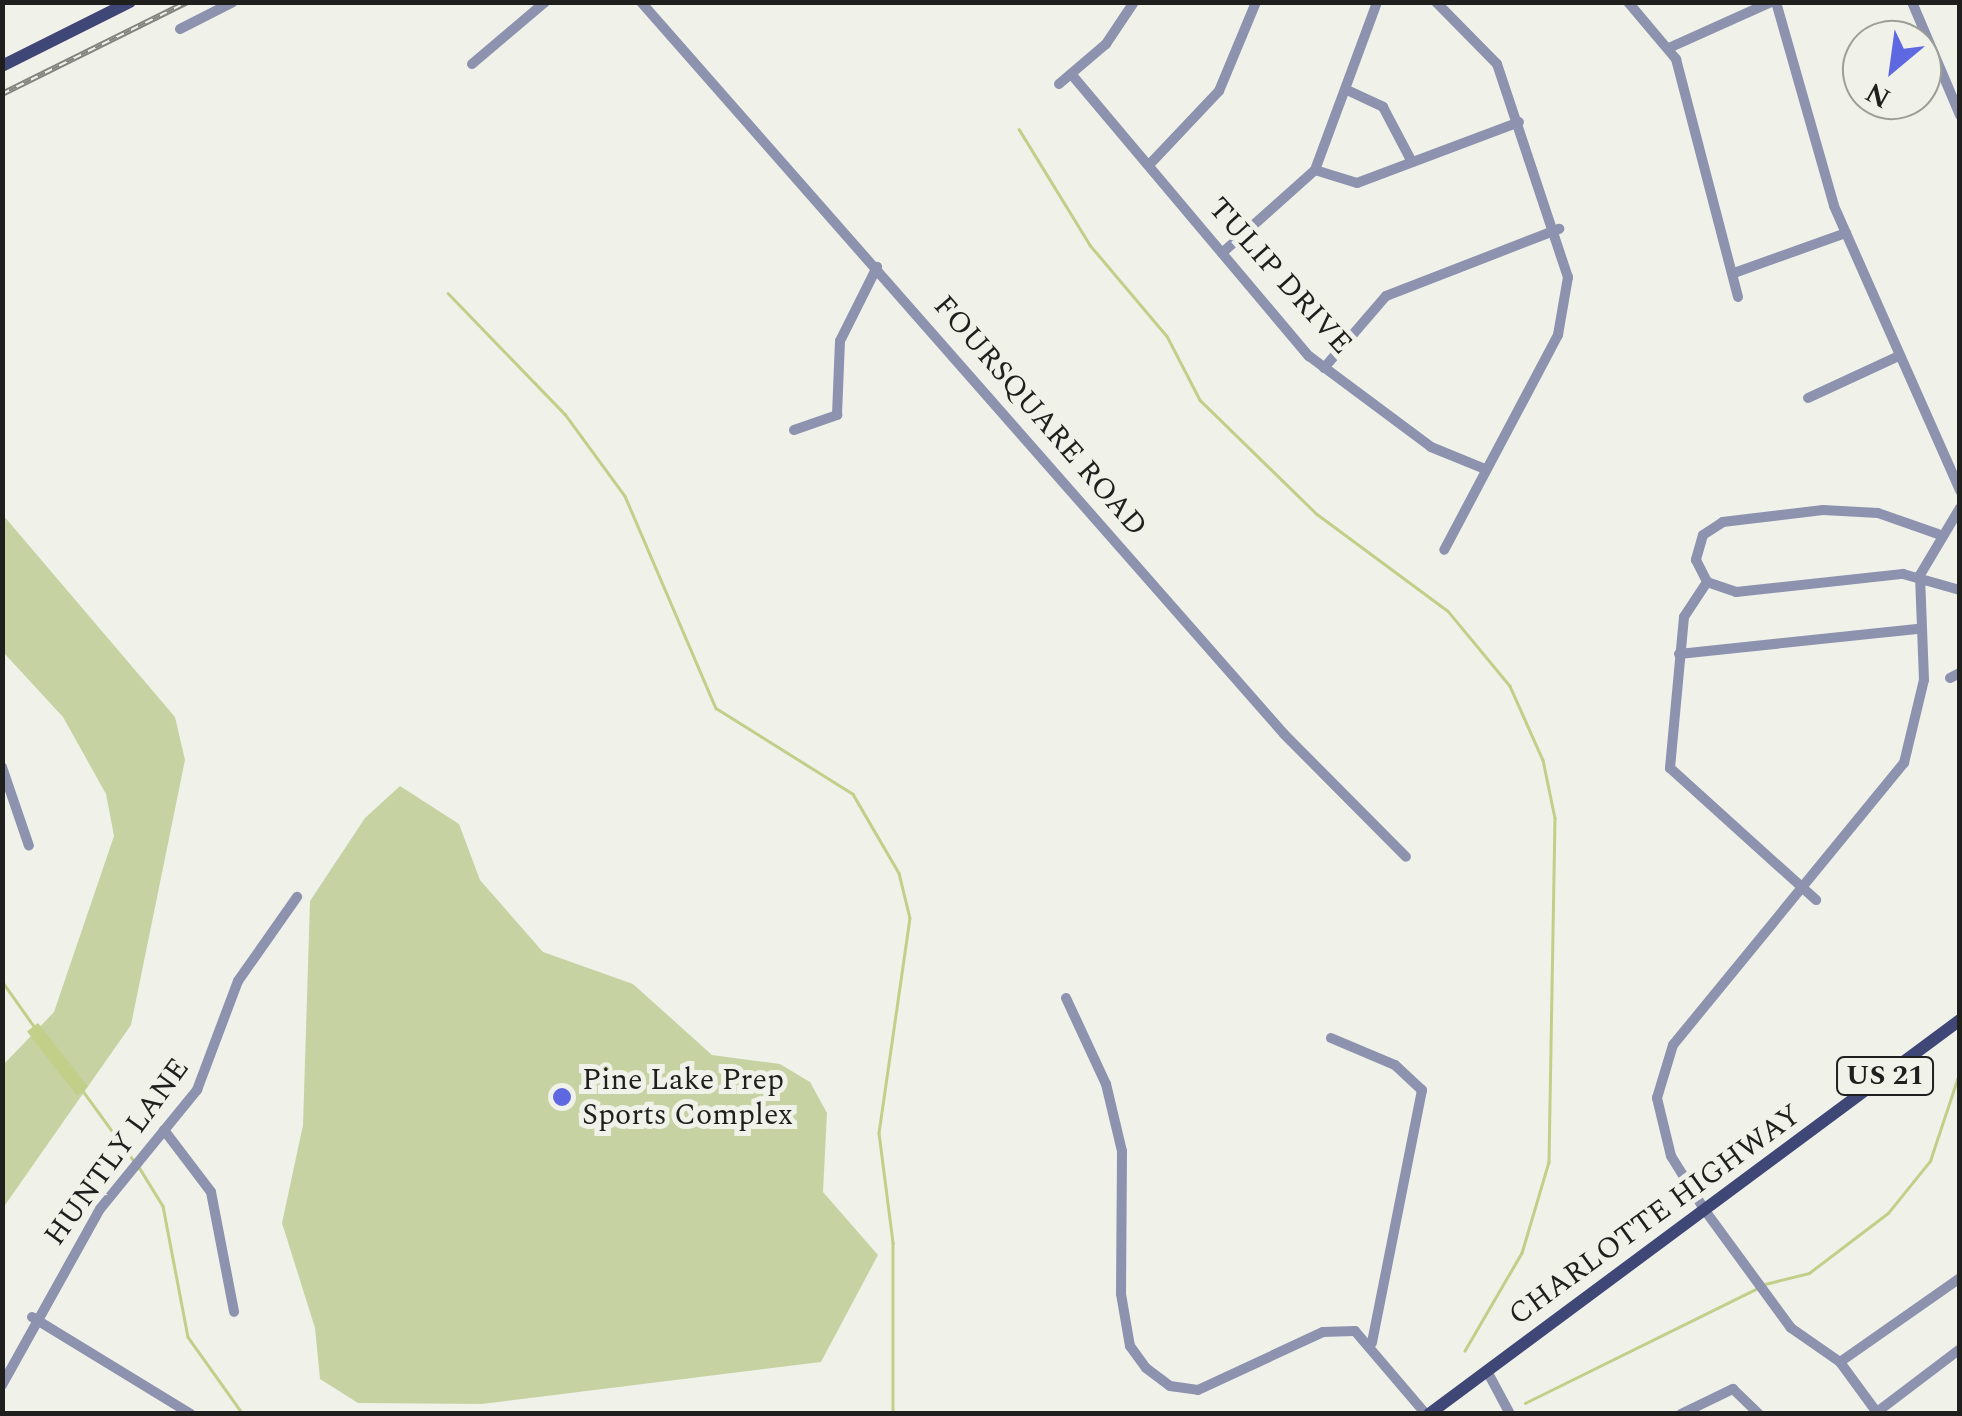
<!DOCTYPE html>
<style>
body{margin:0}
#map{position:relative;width:1962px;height:1416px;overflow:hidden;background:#f0f2ea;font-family:Spectral,serif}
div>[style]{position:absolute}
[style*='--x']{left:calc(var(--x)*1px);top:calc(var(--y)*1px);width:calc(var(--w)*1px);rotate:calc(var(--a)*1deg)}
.green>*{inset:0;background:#c7d2a2}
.water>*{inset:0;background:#c1cf89;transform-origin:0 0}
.stream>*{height:2.5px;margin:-1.25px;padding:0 1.25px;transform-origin:1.25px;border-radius:1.25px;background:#c1cf89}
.minor>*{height:10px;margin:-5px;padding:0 5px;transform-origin:5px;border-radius:5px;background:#8d93af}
.major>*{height:12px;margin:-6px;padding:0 6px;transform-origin:6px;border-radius:6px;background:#3f4776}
.rail>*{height:6px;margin-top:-3px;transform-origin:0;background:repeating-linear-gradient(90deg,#f0f2ea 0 8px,#83847f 0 16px);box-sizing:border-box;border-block:2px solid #83847f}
.dots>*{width:28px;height:28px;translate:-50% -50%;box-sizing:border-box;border:5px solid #f0f2ea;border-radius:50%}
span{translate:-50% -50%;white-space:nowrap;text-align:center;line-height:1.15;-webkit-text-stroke:10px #f0f2ea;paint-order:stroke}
.shield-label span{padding:2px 8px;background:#f0f2ea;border:2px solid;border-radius:8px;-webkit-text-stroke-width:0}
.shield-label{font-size:28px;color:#1f1f1d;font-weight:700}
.street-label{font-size:30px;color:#1f1f1d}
.poi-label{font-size:30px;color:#1f1f1d}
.left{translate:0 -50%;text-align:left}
.frame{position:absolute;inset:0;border:5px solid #1f1f1d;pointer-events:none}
.north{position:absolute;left:1842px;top:20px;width:100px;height:100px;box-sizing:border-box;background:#f0f2ea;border:2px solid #9c9e98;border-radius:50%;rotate:209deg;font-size:28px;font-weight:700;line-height:40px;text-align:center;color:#1f1f1d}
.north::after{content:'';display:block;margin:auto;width:35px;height:45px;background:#5e68e0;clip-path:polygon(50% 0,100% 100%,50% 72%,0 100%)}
</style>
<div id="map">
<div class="green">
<div style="clip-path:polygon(3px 515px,175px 717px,185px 760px,131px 1025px,3px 1208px,3px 1065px,54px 1012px,114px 836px,106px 794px,63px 717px,3px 652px)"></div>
<div style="clip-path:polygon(400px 786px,459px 824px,480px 880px,543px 952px,633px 984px,712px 1055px,780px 1064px,810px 1082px,827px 1113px,823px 1192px,878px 1255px,821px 1362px,482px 1404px,358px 1403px,320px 1379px,315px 1328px,282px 1223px,303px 1125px,310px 901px,365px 818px)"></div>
</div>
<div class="water">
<div style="left:38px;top:1023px;width:81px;height:14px;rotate:52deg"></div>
</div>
<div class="stream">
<div style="--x:1019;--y:129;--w:136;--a:58.5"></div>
<div style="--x:1090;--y:245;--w:119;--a:49.8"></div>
<div style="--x:1167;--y:336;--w:72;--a:62.7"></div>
<div style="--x:1200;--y:400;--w:163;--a:44.3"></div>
<div style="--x:1317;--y:514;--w:163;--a:36.5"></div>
<div style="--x:1448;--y:611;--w:97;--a:50.4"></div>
<div style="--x:1510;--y:686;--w:81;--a:66"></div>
<div style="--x:1543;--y:760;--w:59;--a:78.3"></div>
<div style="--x:1555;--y:818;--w:344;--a:91"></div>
<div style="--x:1549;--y:1162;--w:95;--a:106.5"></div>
<div style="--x:1522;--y:1253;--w:113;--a:120.2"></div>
<div style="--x:448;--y:293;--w:168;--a:46"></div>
<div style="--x:565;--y:414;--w:102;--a:53.8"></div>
<div style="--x:625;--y:496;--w:231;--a:66.8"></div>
<div style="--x:716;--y:708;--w:162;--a:32.1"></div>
<div style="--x:853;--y:794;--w:91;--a:59.8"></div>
<div style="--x:899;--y:873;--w:46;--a:76.3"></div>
<div style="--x:910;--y:918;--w:217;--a:98.2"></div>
<div style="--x:879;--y:1133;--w:111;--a:82.7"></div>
<div style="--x:893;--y:1243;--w:171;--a:90"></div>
<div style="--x:2;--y:981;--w:59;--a:54.7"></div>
<div style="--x:1958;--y:1011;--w:15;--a:-82"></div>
<div style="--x:1959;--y:1034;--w:2;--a:63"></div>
<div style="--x:83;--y:1091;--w:87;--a:53.9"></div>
<div style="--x:139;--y:1167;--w:46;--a:58.4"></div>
<div style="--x:163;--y:1206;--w:133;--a:79.2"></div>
<div style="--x:188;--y:1337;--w:95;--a:54.5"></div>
<div style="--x:1765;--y:1284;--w:45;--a:-14"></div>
<div style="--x:1809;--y:1273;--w:99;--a:-37.2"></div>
<div style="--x:1888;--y:1213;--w:67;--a:-51.1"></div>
<div style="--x:1930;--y:1161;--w:95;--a:-71.6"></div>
<div style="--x:1525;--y:1403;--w:260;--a:-26.3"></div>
</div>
<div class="minor">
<div style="--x:641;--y:2;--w:974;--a:48.7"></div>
<div style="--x:1284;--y:734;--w:173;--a:45.2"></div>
<div style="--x:1436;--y:2;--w:87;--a:45.5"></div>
<div style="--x:1497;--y:64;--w:225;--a:71.6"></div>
<div style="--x:1568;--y:277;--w:59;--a:99.8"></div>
<div style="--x:1558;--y:335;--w:243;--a:117.9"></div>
<div style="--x:1628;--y:2;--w:75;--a:49.9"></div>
<div style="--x:1676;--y:59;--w:246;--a:75.4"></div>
<div style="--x:1776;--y:2;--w:212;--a:74.1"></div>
<div style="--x:1834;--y:206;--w:312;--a:66.1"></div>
<div style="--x:1912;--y:2;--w:123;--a:67"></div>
<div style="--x:180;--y:29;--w:59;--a:-27"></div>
<div style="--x:1671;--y:47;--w:110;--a:-24.2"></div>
<div style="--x:472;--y:64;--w:96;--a:-40.3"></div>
<div style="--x:1072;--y:75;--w:368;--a:49.9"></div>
<div style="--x:1309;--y:356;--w:152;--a:36.7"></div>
<div style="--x:1431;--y:447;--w:58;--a:22.2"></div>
<div style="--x:1059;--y:84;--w:62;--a:-40.4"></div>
<div style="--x:1106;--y:44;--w:50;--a:-56.3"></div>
<div style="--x:1347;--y:90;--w:40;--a:25"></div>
<div style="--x:1383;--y:107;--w:62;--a:62.2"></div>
<div style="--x:1149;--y:165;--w:102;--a:-46.6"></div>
<div style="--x:1219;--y:91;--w:96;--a:-67.4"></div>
<div style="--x:1315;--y:170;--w:44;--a:17.2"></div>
<div style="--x:1357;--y:183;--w:173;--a:-20.6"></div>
<div style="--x:1222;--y:253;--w:125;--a:-41.7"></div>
<div style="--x:1315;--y:170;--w:179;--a:-69.7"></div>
<div style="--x:1734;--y:273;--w:119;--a:-19.7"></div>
<div style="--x:1324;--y:368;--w:95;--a:-49.3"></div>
<div style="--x:1386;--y:296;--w:186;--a:-21.2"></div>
<div style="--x:1808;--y:398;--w:100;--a:-24.8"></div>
<div style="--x:794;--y:430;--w:46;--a:-19.2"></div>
<div style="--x:837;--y:415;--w:74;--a:-87.7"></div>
<div style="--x:840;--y:341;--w:83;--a:-63.4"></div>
<div style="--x:1938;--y:534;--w:64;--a:-160.7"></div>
<div style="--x:1878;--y:513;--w:55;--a:-176.9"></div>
<div style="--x:1823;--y:510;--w:101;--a:173.2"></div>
<div style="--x:1723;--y:522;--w:24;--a:147"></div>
<div style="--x:1703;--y:535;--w:26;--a:106"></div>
<div style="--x:1696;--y:560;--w:25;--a:63"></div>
<div style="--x:1707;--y:582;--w:31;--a:19"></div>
<div style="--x:1736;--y:592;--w:168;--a:-6.2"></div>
<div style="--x:1903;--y:574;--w:59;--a:15.7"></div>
<div style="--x:1707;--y:582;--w:42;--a:123.3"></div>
<div style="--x:1684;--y:617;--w:152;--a:95.3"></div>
<div style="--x:1670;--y:768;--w:197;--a:42.1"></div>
<div style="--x:1679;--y:654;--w:239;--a:-6"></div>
<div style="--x:1950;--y:678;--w:11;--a:-27"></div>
<div style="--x:2;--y:767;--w:83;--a:71.1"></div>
<div style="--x:1066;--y:998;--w:95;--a:65.1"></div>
<div style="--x:1106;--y:1084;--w:69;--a:76.6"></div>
<div style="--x:1122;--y:1151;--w:143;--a:90.4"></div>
<div style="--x:1121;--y:1294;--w:53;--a:80.2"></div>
<div style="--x:1130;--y:1346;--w:27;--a:54"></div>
<div style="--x:1146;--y:1368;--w:30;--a:37"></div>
<div style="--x:1170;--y:1386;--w:28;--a:8"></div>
<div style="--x:1198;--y:1390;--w:138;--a:-24.9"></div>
<div style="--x:1323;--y:1332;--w:32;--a:-2"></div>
<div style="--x:1355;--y:1331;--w:109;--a:49.5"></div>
<div style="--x:1331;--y:1038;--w:69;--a:22.9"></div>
<div style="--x:1395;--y:1065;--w:37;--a:43"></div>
<div style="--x:1422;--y:1090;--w:258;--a:101.2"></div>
<div style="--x:164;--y:1130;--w:78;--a:52.8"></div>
<div style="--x:211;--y:1192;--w:122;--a:79.1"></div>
<div style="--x:32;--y:1317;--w:186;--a:31.4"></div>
<div style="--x:1840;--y:1362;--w:146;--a:-35"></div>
<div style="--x:1487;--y:1371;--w:49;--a:61.9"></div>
<div style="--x:2;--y:1385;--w:201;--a:-60.9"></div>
<div style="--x:100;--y:1209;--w:154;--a:-50.8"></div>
<div style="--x:197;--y:1090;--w:116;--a:-69.4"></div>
<div style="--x:238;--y:981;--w:103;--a:-54.9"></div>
<div style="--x:1877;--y:1412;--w:104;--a:-37.2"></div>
<div style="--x:1681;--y:1414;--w:58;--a:-25.7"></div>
<div style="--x:1733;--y:1389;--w:36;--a:44"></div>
<div style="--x:1878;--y:1414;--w:64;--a:-126.2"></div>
<div style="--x:1840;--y:1362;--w:60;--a:-145.2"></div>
<div style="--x:1791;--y:1328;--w:147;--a:-126.2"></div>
<div style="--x:1704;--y:1209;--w:62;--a:-121.9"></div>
<div style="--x:1671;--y:1156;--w:60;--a:-103.6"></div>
<div style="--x:1657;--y:1098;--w:55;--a:-73.2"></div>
<div style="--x:1673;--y:1045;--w:365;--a:-50.7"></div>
<div style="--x:1904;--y:763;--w:85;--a:-76.5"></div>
<div style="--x:1924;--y:680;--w:105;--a:-92.2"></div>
<div style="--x:1920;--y:575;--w:78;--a:-59.2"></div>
</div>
<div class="major">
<div style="--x:2;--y:66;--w:143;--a:-26.6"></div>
<div style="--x:1429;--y:1414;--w:661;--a:-36.58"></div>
</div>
<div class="rail">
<div style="--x:2;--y:94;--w:207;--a:-26.4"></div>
</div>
<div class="dots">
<div style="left:562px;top:1097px;background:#5e68e0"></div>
</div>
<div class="shield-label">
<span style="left:1885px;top:1076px">US 21</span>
</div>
<div class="street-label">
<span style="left:1280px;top:276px;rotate:48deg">TULIP DRIVE</span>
<span style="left:1040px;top:416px;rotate:49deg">FOURSQUARE ROAD</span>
<span style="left:117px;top:1152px;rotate:-54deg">HUNTLY LANE</span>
<span style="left:1655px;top:1215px;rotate:-36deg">CHARLOTTE HIGHWAY</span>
</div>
<div class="poi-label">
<span class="left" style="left:582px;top:1097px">Pine Lake Prep<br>Sports Complex</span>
</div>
<div class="frame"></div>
<div class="north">N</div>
</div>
